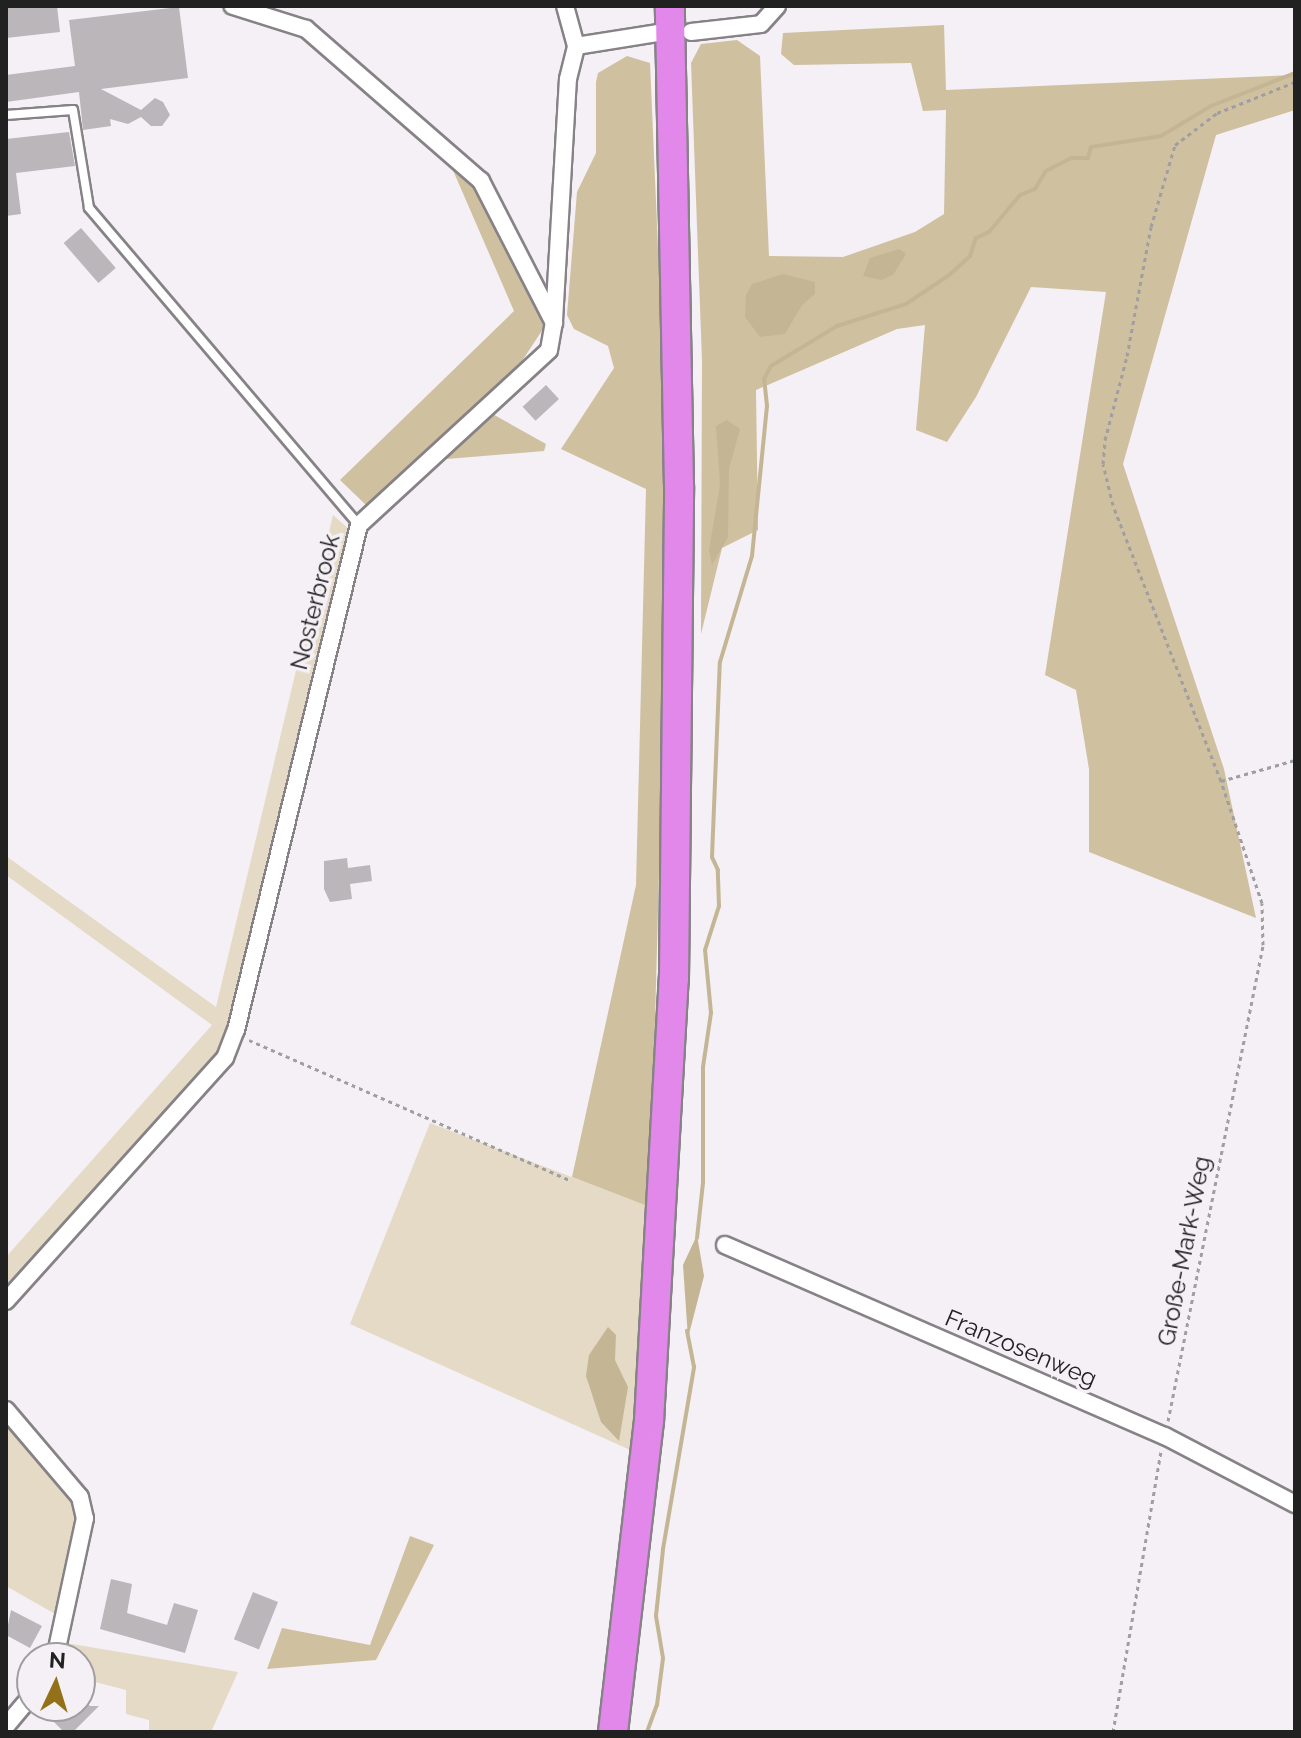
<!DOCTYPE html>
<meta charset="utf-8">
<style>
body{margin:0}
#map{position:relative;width:1301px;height:1738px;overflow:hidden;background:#f4f0f5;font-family:Raleway,sans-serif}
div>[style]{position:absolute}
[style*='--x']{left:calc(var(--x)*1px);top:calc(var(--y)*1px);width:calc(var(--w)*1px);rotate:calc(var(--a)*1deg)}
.green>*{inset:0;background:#e4dac5}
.forest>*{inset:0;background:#cfc09f}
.water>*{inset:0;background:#c4b695}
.stream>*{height:4px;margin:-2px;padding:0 2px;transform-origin:2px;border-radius:2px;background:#c4b695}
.building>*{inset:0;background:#bab6ba;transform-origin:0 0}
.path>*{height:3px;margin-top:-1.5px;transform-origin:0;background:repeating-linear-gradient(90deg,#a19ea1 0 4px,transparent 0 8px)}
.roads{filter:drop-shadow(2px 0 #868286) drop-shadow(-2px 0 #868286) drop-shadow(0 2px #868286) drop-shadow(0 -2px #868286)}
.lane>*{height:8px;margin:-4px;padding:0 4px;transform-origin:4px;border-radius:4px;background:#fff}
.street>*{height:16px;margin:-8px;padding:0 8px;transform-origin:8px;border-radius:8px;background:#fff}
.highway>*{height:28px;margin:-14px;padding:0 14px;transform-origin:14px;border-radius:14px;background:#e388eb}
span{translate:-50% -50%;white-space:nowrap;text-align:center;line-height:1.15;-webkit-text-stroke:7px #f4f0f5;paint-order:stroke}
.street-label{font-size:24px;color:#222122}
.frame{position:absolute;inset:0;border:8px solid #222122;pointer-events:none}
.north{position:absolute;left:16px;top:1642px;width:80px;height:80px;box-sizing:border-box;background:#f4f0f5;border:2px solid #a09da1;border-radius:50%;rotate:4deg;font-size:22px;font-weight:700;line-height:32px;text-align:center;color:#222122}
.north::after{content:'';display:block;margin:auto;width:28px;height:36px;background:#927118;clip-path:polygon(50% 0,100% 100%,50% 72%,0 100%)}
</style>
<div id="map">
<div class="green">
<div style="clip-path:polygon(333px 515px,350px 530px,221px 1051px,6px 1289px,6px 1257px,212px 1025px,6px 875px,6px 856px,216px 1007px)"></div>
<div style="clip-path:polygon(430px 1123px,650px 1207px,639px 1454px,350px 1324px)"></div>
<div style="clip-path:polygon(6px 1420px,75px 1500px,78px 1519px,57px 1615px,6px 1586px)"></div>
<div style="clip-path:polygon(66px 1643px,238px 1672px,211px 1732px,149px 1732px,149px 1720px,126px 1714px,126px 1690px,80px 1678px,80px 1658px,65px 1658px)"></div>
</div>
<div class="forest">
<div style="clip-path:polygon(944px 25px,946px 90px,1295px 75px,1295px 110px,1216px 135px,1123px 464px,1224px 769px,1256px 918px,1089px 852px,1089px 769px,1076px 690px,1045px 675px,1106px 292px,1031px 287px,976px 397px,947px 442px,916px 430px,925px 325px,897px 329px,756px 390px,758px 530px,722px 548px,701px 634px,702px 361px,691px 63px,701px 44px,737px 40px,760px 56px,769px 256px,843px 257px,915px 232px,944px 214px,946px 110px,923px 111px,911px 63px,794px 65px,781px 54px,783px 33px)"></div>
<div style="clip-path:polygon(627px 56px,650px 63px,669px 501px,650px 1207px,572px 1177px,636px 885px,646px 489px,561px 449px,614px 368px,608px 346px,574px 329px,567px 315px,577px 192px,596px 153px,596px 82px,598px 73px)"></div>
<div style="clip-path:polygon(452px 168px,471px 181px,545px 311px,545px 326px,520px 364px,366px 505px,340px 480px,514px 311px)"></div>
<div style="clip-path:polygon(489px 412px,546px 444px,544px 451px,435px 460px)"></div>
<div style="clip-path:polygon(410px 1536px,434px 1545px,376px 1660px,267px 1669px,282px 1628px,370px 1645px)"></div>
</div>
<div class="water">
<div style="clip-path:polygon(899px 249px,906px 254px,893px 275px,881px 280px,863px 276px,870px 258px)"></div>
<div style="clip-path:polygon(783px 274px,815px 282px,815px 294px,802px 305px,785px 334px,760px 337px,745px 317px,746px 295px,752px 284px)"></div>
<div style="clip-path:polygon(727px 420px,740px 429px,729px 469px,728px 537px,712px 565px,709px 550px,720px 485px,716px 426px)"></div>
<div style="clip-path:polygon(697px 1235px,704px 1276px,688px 1338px,683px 1265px)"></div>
<div style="clip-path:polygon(608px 1327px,616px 1335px,615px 1360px,628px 1387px,619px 1441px,601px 1422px,586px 1376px,589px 1355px)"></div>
</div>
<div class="stream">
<div style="--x:697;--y:1238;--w:55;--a:-83.8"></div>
<div style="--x:703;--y:1183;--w:116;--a:-90"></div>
<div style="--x:703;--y:1067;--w:55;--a:-81.6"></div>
<div style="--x:711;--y:1013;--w:63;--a:-95.4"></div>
<div style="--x:705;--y:950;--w:46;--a:-72.3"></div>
<div style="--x:719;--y:906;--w:36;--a:-92"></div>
<div style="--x:718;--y:870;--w:14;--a:-115"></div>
<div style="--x:712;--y:857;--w:195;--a:-87.7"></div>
<div style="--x:720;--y:662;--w:111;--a:-73.2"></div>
<div style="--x:752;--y:556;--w:151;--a:-84.3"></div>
<div style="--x:767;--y:406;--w:27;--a:-96"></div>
<div style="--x:764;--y:379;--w:15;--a:-62"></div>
<div style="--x:771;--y:366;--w:77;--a:-31.2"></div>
<div style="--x:837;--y:326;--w:72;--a:-17.7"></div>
<div style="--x:906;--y:304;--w:50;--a:-33.7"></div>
<div style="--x:948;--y:276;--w:30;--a:-42"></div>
<div style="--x:970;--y:256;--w:19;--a:-72"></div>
<div style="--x:976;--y:238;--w:14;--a:-25"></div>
<div style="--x:989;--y:232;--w:48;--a:-50"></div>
<div style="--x:1020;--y:195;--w:16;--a:-22"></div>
<div style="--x:1035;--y:189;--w:21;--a:-59"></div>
<div style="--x:1046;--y:171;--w:29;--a:-27"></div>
<div style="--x:1072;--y:158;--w:16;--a:0"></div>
<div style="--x:1088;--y:158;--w:11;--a:-75"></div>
<div style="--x:1091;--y:147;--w:71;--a:-8.9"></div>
<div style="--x:1161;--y:136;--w:58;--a:-31"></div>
<div style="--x:1211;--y:106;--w:90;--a:-21.4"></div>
<div style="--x:647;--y:1732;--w:29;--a:-70"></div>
<div style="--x:657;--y:1705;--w:47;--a:-82.7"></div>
<div style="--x:663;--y:1658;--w:43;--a:-99.5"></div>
<div style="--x:656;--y:1616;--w:67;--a:-84"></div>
<div style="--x:663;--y:1549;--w:185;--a:-80.3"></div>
<div style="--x:694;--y:1367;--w:37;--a:-101"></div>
</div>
<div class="building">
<div style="clip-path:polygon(6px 6px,57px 6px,60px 32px,6px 38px)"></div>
<div style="clip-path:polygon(179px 7px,188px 78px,101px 89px,141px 110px,155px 98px,163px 102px,170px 115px,162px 126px,151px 126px,141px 117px,128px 124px,110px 119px,111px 126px,83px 130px,79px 92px,6px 102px,6px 75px,75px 66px,69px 20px)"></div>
<div style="clip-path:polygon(69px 132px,75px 166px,16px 173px,21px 214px,6px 216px,6px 139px)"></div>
<div style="left:81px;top:228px;width:53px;height:23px;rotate:49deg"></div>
<div style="left:546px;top:385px;width:19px;height:32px;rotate:47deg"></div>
<div style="clip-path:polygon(347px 858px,348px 868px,370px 865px,372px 881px,350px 884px,352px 899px,330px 902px,324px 889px,324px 861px)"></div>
<div style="clip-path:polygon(111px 1579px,132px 1584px,127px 1613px,167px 1625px,174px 1603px,198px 1610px,185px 1653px,100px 1629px)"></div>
<div style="left:253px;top:1592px;width:27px;height:51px;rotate:22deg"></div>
<div style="clip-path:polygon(11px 1610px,42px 1626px,30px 1648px,6px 1635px)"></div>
<div style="clip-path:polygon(80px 1696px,90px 1706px,99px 1706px,73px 1732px,64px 1732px,50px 1718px,62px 1706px,80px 1706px)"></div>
</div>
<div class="path">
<div style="--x:1221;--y:781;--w:77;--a:-15.8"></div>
<div style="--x:249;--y:1040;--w:352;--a:23.6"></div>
<div style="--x:1168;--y:1421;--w:485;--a:-78.7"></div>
<div style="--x:1263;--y:945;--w:42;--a:-91.4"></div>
<div style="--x:1262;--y:903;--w:129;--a:-108.6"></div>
<div style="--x:1221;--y:781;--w:296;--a:-111.4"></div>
<div style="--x:1113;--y:505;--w:42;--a:-103.7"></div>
<div style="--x:1103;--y:464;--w:24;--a:-85"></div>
<div style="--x:1105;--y:440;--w:87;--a:-75.3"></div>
<div style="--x:1127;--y:356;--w:131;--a:-79.5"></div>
<div style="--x:1151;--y:227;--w:85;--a:-73.7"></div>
<div style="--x:1175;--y:145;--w:53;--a:-37.3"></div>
<div style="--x:1217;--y:113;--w:84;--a:-21.7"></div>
<div style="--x:1113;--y:1732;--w:284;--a:-80.3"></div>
</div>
<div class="roads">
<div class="lane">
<div style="--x:6;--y:115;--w:67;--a:-4.3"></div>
<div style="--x:73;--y:110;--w:99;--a:80.7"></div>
<div style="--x:89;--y:208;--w:416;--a:49.6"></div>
</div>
<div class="street">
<div style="--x:691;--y:32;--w:70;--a:-6.5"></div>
<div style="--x:761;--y:24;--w:24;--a:-48"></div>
<div style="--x:576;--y:46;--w:82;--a:-9.1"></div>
<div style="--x:554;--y:321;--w:242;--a:-86.7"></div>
<div style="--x:568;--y:79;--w:34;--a:-76"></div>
<div style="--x:576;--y:46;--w:41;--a:-105.4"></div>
<div style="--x:725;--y:1245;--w:480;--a:23.5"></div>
<div style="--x:1165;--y:1436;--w:147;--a:27.6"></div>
<div style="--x:6;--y:1301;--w:327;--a:-48"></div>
<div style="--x:225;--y:1058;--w:30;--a:-69"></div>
<div style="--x:236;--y:1030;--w:520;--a:-76.31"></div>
<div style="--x:359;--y:525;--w:258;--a:-42.6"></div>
<div style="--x:549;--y:350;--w:27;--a:-80"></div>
<div style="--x:554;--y:323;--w:160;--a:-117.2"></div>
<div style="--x:481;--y:181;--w:232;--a:-139"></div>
<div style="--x:306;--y:29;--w:77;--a:-162.5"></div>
<div style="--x:6;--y:1410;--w:114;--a:49.6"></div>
<div style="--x:80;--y:1497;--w:22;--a:77"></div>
<div style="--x:85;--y:1518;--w:143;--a:102.1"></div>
<div style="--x:6;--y:1726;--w:40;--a:-50"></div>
</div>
<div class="highway">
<div style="--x:613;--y:1732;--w:313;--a:-83.4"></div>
<div style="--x:649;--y:1421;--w:443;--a:-86.8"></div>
<div style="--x:674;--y:979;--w:493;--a:-89.4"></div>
<div style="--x:679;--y:486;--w:480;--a:-91.1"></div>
</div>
</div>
<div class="street-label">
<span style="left:315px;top:602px;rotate:-76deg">Nosterbrook</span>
<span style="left:1184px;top:1251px;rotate:-79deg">Große-Mark-Weg</span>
<span style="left:1021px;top:1348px;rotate:23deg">Franzosenweg</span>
</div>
<div class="frame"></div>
<div class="north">N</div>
</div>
